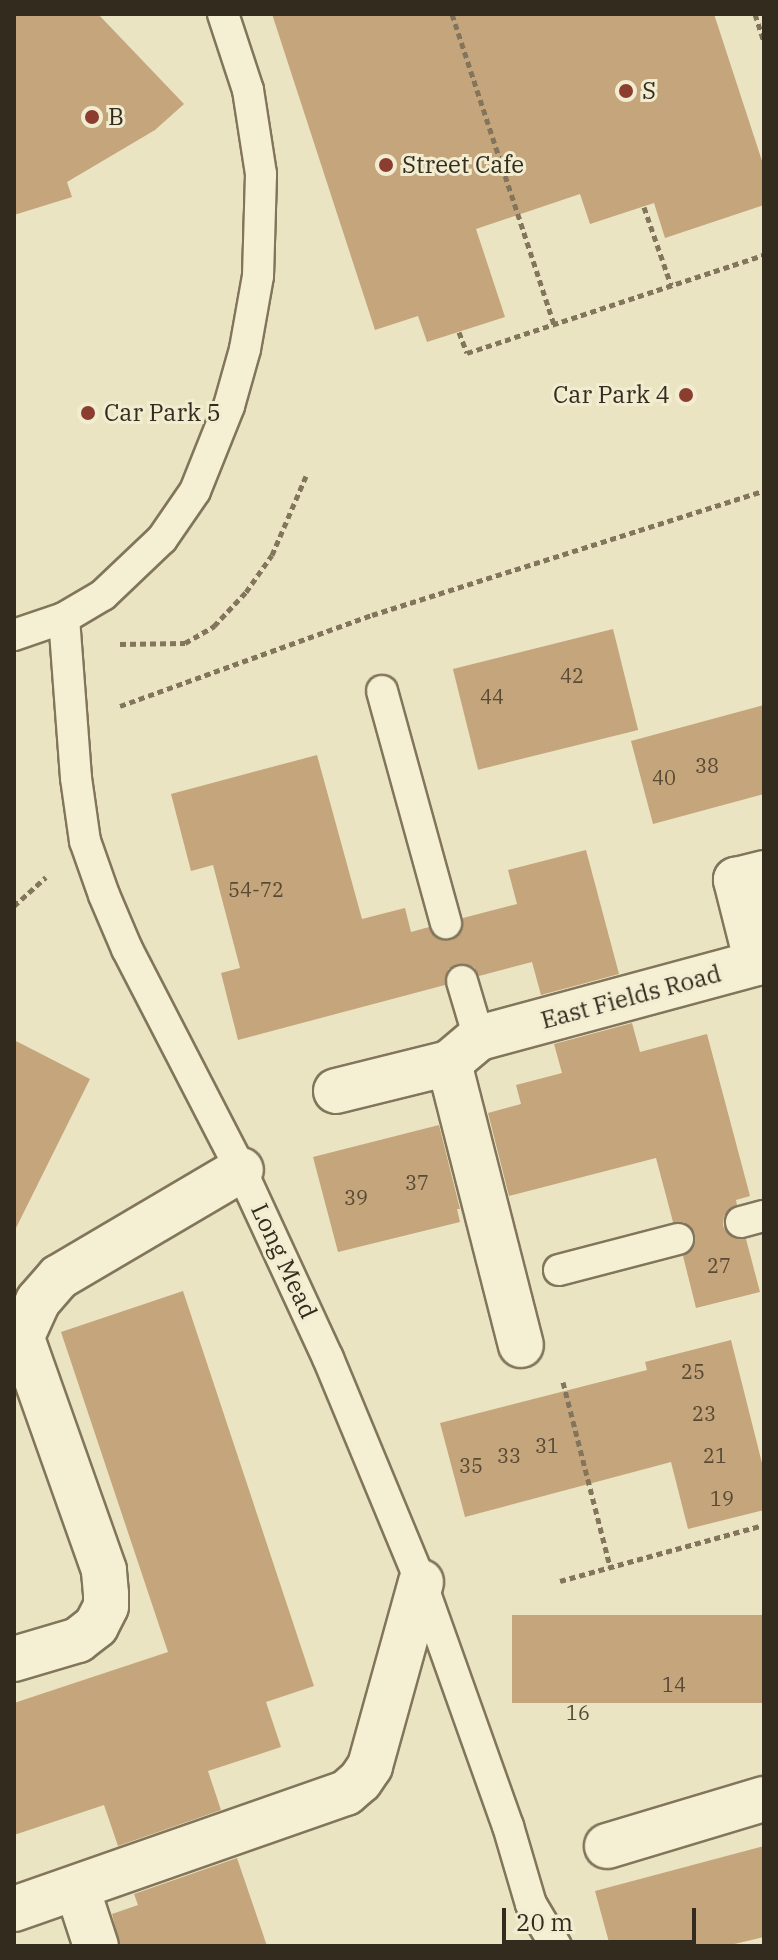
<!DOCTYPE html>
<style>
body{margin:0}
#map{position:relative;width:778px;height:1960px;overflow:hidden;background:#eae4c2;font-family:"IBM Plex Serif",serif}
div>[style]{position:absolute}
[style*='--x']{left:calc(var(--x)*1px);top:calc(var(--y)*1px);width:calc(var(--w)*1px);rotate:calc(var(--a)*1deg)}
.building>*{inset:0;background:#c5a57b;transform-origin:0 0}
.path>*{height:5px;margin-top:-2.5px;transform-origin:0;background:repeating-linear-gradient(90deg,#82755b 0 6px,transparent 0 10px)}
.roads{filter:drop-shadow(2px 0 #82755b) drop-shadow(-2px 0 #82755b) drop-shadow(0 2px #82755b) drop-shadow(0 -2px #82755b)}
.lane>*{height:30px;margin:-15px;padding:0 15px;transform-origin:15px;border-radius:15px;background:#f5f0d4}
.street>*{height:44px;margin:-22px;padding:0 22px;transform-origin:22px;border-radius:22px;background:#f5f0d4}
.dots>*{width:22px;height:22px;translate:-50% -50%;box-sizing:border-box;border:4px solid #f2edd1;border-radius:50%}
span{translate:-50% -50%;white-space:nowrap;text-align:center;line-height:1.15;-webkit-text-stroke:6px #f2edd1;paint-order:stroke}
.number-label{font-size:20px;color:#584a35}
.number-label span{-webkit-text-stroke-width:0}
.poi-label{font-size:24px;color:#332b1e}
.left{translate:0 -50%;text-align:left}
.right{translate:-100% -50%;text-align:right}
.street-label{font-size:24px;color:#332b1e}
.frame{position:absolute;inset:0;border:16px solid #332b1e;pointer-events:none}
.scale{position:absolute;left:502px;top:1908px;width:194px;height:36px;box-sizing:border-box;border:4px solid #332b1e;border-top:0;padding-left:10px;font-size:24px;line-height:28px;white-space:nowrap;color:#332b1e;-webkit-text-stroke:6px #f2edd1;paint-order:stroke}
</style>
<div id="map">
<div class="building">
<div style="clip-path:polygon(14px 14px,98px 14px,184px 104px,155px 130px,67px 182px,72px 197px,14px 215px)"></div>
<div style="clip-path:polygon(272px 14px,714px 14px,764px 167px,764px 205px,665px 238px,654px 203px,590px 224px,580px 194px,476px 229px,505px 317px,427px 342px,418px 316px,375px 330px)"></div>
<div style="left:613px;top:629px;width:104px;height:165px;rotate:76deg"></div>
<div style="clip-path:polygon(764px 705px,764px 794px,653px 824px,631px 741px)"></div>
<div style="clip-path:polygon(317px 755px,362px 919px,405px 908px,411px 932px,429px 927px,441px 940px,452px 940px,463px 928px,463px 918px,517px 904px,508px 870px,586px 850px,619px 974px,541px 995px,532px 962px,479px 976px,474px 967px,458px 964px,448px 969px,445px 985px,238px 1040px,221px 973px,240px 968px,213px 865px,191px 871px,171px 794px)"></div>
<div style="clip-path:polygon(632px 1023px,640px 1052px,707px 1034px,750px 1196px,736px 1200px,737px 1205px,724px 1216px,723px 1226px,729px 1235px,746px 1239px,760px 1292px,696px 1308px,683px 1256px,695px 1244px,695px 1234px,684px 1222px,673px 1222px,656px 1158px,509px 1196px,488px 1113px,521px 1104px,516px 1085px,562px 1073px,554px 1044px)"></div>
<div style="clip-path:polygon(14px 1040px,90px 1079px,14px 1232px)"></div>
<div style="clip-path:polygon(439px 1125px,460px 1209px,457px 1209px,460px 1222px,338px 1252px,313px 1157px)"></div>
<div style="clip-path:polygon(183px 1291px,314px 1686px,266px 1702px,281px 1747px,208px 1771px,221px 1810px,118px 1846px,104px 1805px,14px 1835px,14px 1703px,168px 1652px,61px 1332px)"></div>
<div style="clip-path:polygon(731px 1340px,764px 1471px,764px 1510px,688px 1529px,671px 1462px,465px 1517px,440px 1423px,647px 1370px,645px 1362px)"></div>
<div style="left:764px;top:1615px;width:88px;height:252px;rotate:90deg"></div>
<div style="clip-path:polygon(764px 1846px,764px 1937px,726px 1946px,610px 1946px,595px 1891px)"></div>
<div style="clip-path:polygon(237px 1858px,267px 1946px,120px 1946px,112px 1914px,138px 1905px,134px 1894px)"></div>
</div>
<div class="path">
<div style="--x:452;--y:14;--w:326;--a:71.8"></div>
<div style="--x:755;--y:14;--w:28;--a:72"></div>
<div style="--x:644;--y:207;--w:83;--a:70.9"></div>
<div style="--x:459;--y:332;--w:22;--a:69"></div>
<div style="--x:467;--y:353;--w:313;--a:-18.3"></div>
<div style="--x:120;--y:644;--w:65;--a:-0.9"></div>
<div style="--x:185;--y:643;--w:34;--a:-30"></div>
<div style="--x:214;--y:626;--w:47;--a:-46.7"></div>
<div style="--x:246;--y:592;--w:45;--a:-54.9"></div>
<div style="--x:272;--y:555;--w:86;--a:-66.7"></div>
<div style="--x:120;--y:706;--w:268;--a:-19.9"></div>
<div style="--x:372;--y:615;--w:411;--a:-17.6"></div>
<div style="--x:14;--y:906;--w:43;--a:-42.2"></div>
<div style="--x:563;--y:1382;--w:191;--a:75.7"></div>
<div style="--x:560;--y:1581;--w:212;--a:-15.4"></div>
</div>
<div class="roads">
<div class="lane">
<div style="--x:64;--y:618;--w:160;--a:85.7"></div>
<div style="--x:76;--y:778;--w:64;--a:81.9"></div>
<div style="--x:85;--y:841;--w:57;--a:70.6"></div>
<div style="--x:104;--y:895;--w:59;--a:66.9"></div>
<div style="--x:127;--y:949;--w:249;--a:62.7"></div>
<div style="--x:241;--y:1170;--w:207;--a:65.2"></div>
<div style="--x:328;--y:1358;--w:243;--a:67.5"></div>
<div style="--x:421;--y:1582;--w:259;--a:70.4"></div>
<div style="--x:508;--y:1826;--w:81;--a:73.6"></div>
<div style="--x:531;--y:1904;--w:49;--a:59.2"></div>
<div style="--x:14;--y:635;--w:53;--a:-18.8"></div>
<div style="--x:64;--y:618;--w:45;--a:-30.5"></div>
<div style="--x:103;--y:595;--w:81;--a:-43.5"></div>
<div style="--x:162;--y:539;--w:58;--a:-55.5"></div>
<div style="--x:195;--y:491;--w:92;--a:-68.2"></div>
<div style="--x:229;--y:406;--w:59;--a:-74.3"></div>
<div style="--x:245;--y:349;--w:74;--a:-79.9"></div>
<div style="--x:258;--y:276;--w:102;--a:-88.3"></div>
<div style="--x:261;--y:174;--w:85;--a:-98.8"></div>
<div style="--x:248;--y:90;--w:80;--a:-108.2"></div>
<div style="--x:382;--y:691;--w:241;--a:74.6"></div>
<div style="--x:462;--y:981;--w:59;--a:73.4"></div>
<div style="--x:741;--y:1222;--w:24;--a:-15"></div>
<div style="--x:559;--y:1270;--w:123;--a:-14.6"></div>
</div>
<div class="street">
<div style="--x:449;--y:1063;--w:291;--a:75.7"></div>
<div style="--x:336;--y:1091;--w:116;--a:-13.9"></div>
<div style="--x:449;--y:1063;--w:39;--a:-40"></div>
<div style="--x:479;--y:1038;--w:288;--a:-15.1"></div>
<div style="--x:757;--y:963;--w:86;--a:-104.2"></div>
<div style="--x:736;--y:880;--w:29;--a:-14"></div>
<div style="--x:14;--y:1354;--w:58;--a:-65.6"></div>
<div style="--x:38;--y:1301;--w:32;--a:-49"></div>
<div style="--x:59;--y:1277;--w:211;--a:-30.5"></div>
<div style="--x:14;--y:1659;--w:67;--a:-16.5"></div>
<div style="--x:78;--y:1640;--w:23;--a:-38"></div>
<div style="--x:96;--y:1626;--w:22;--a:-63"></div>
<div style="--x:106;--y:1606;--w:12;--a:-90"></div>
<div style="--x:106;--y:1594;--w:24;--a:-95"></div>
<div style="--x:104;--y:1570;--w:246;--a:-109.5"></div>
<div style="--x:607;--y:1846;--w:164;--a:-16.7"></div>
<div style="--x:77;--y:1888;--w:61;--a:71.9"></div>
<div style="--x:14;--y:1909;--w:352;--a:-19.3"></div>
<div style="--x:346;--y:1793;--w:18;--a:-41"></div>
<div style="--x:360;--y:1781;--w:18;--a:-56"></div>
<div style="--x:370;--y:1766;--w:191;--a:-74.5"></div>
</div>
</div>
<div class="dots">
<div style="left:626px;top:91px;background:#8b3d30"></div>
<div style="left:92px;top:117px;background:#8b3d30"></div>
<div style="left:386px;top:165px;background:#8b3d30"></div>
<div style="left:686px;top:395px;background:#8b3d30"></div>
<div style="left:88px;top:413px;background:#8b3d30"></div>
</div>
<div class="number-label">
<span style="left:572px;top:675px">42</span>
<span style="left:492px;top:696px">44</span>
<span style="left:707px;top:765px">38</span>
<span style="left:664px;top:777px">40</span>
<span style="left:256px;top:889px">54-72</span>
<span style="left:417px;top:1182px">37</span>
<span style="left:356px;top:1197px">39</span>
<span style="left:719px;top:1265px">27</span>
<span style="left:693px;top:1371px">25</span>
<span style="left:704px;top:1413px">23</span>
<span style="left:547px;top:1445px">31</span>
<span style="left:509px;top:1455px">33</span>
<span style="left:715px;top:1455px">21</span>
<span style="left:471px;top:1465px">35</span>
<span style="left:722px;top:1498px">19</span>
<span style="left:674px;top:1684px">14</span>
<span style="left:578px;top:1712px">16</span>
</div>
<div class="poi-label">
<span class="left" style="left:642px;top:91px">S</span>
<span class="left" style="left:108px;top:117px">B</span>
<span class="left" style="left:402px;top:165px">Street Cafe</span>
<span class="right" style="left:670px;top:395px">Car Park 4</span>
<span class="left" style="left:104px;top:413px">Car Park 5</span>
</div>
<div class="street-label">
<span style="left:631px;top:997px;rotate:-15deg">East Fields Road</span>
<span style="left:284px;top:1261px;rotate:65deg">Long Mead</span>
</div>
<div class="frame"></div>
<div class="scale">20 m</div>
</div>
